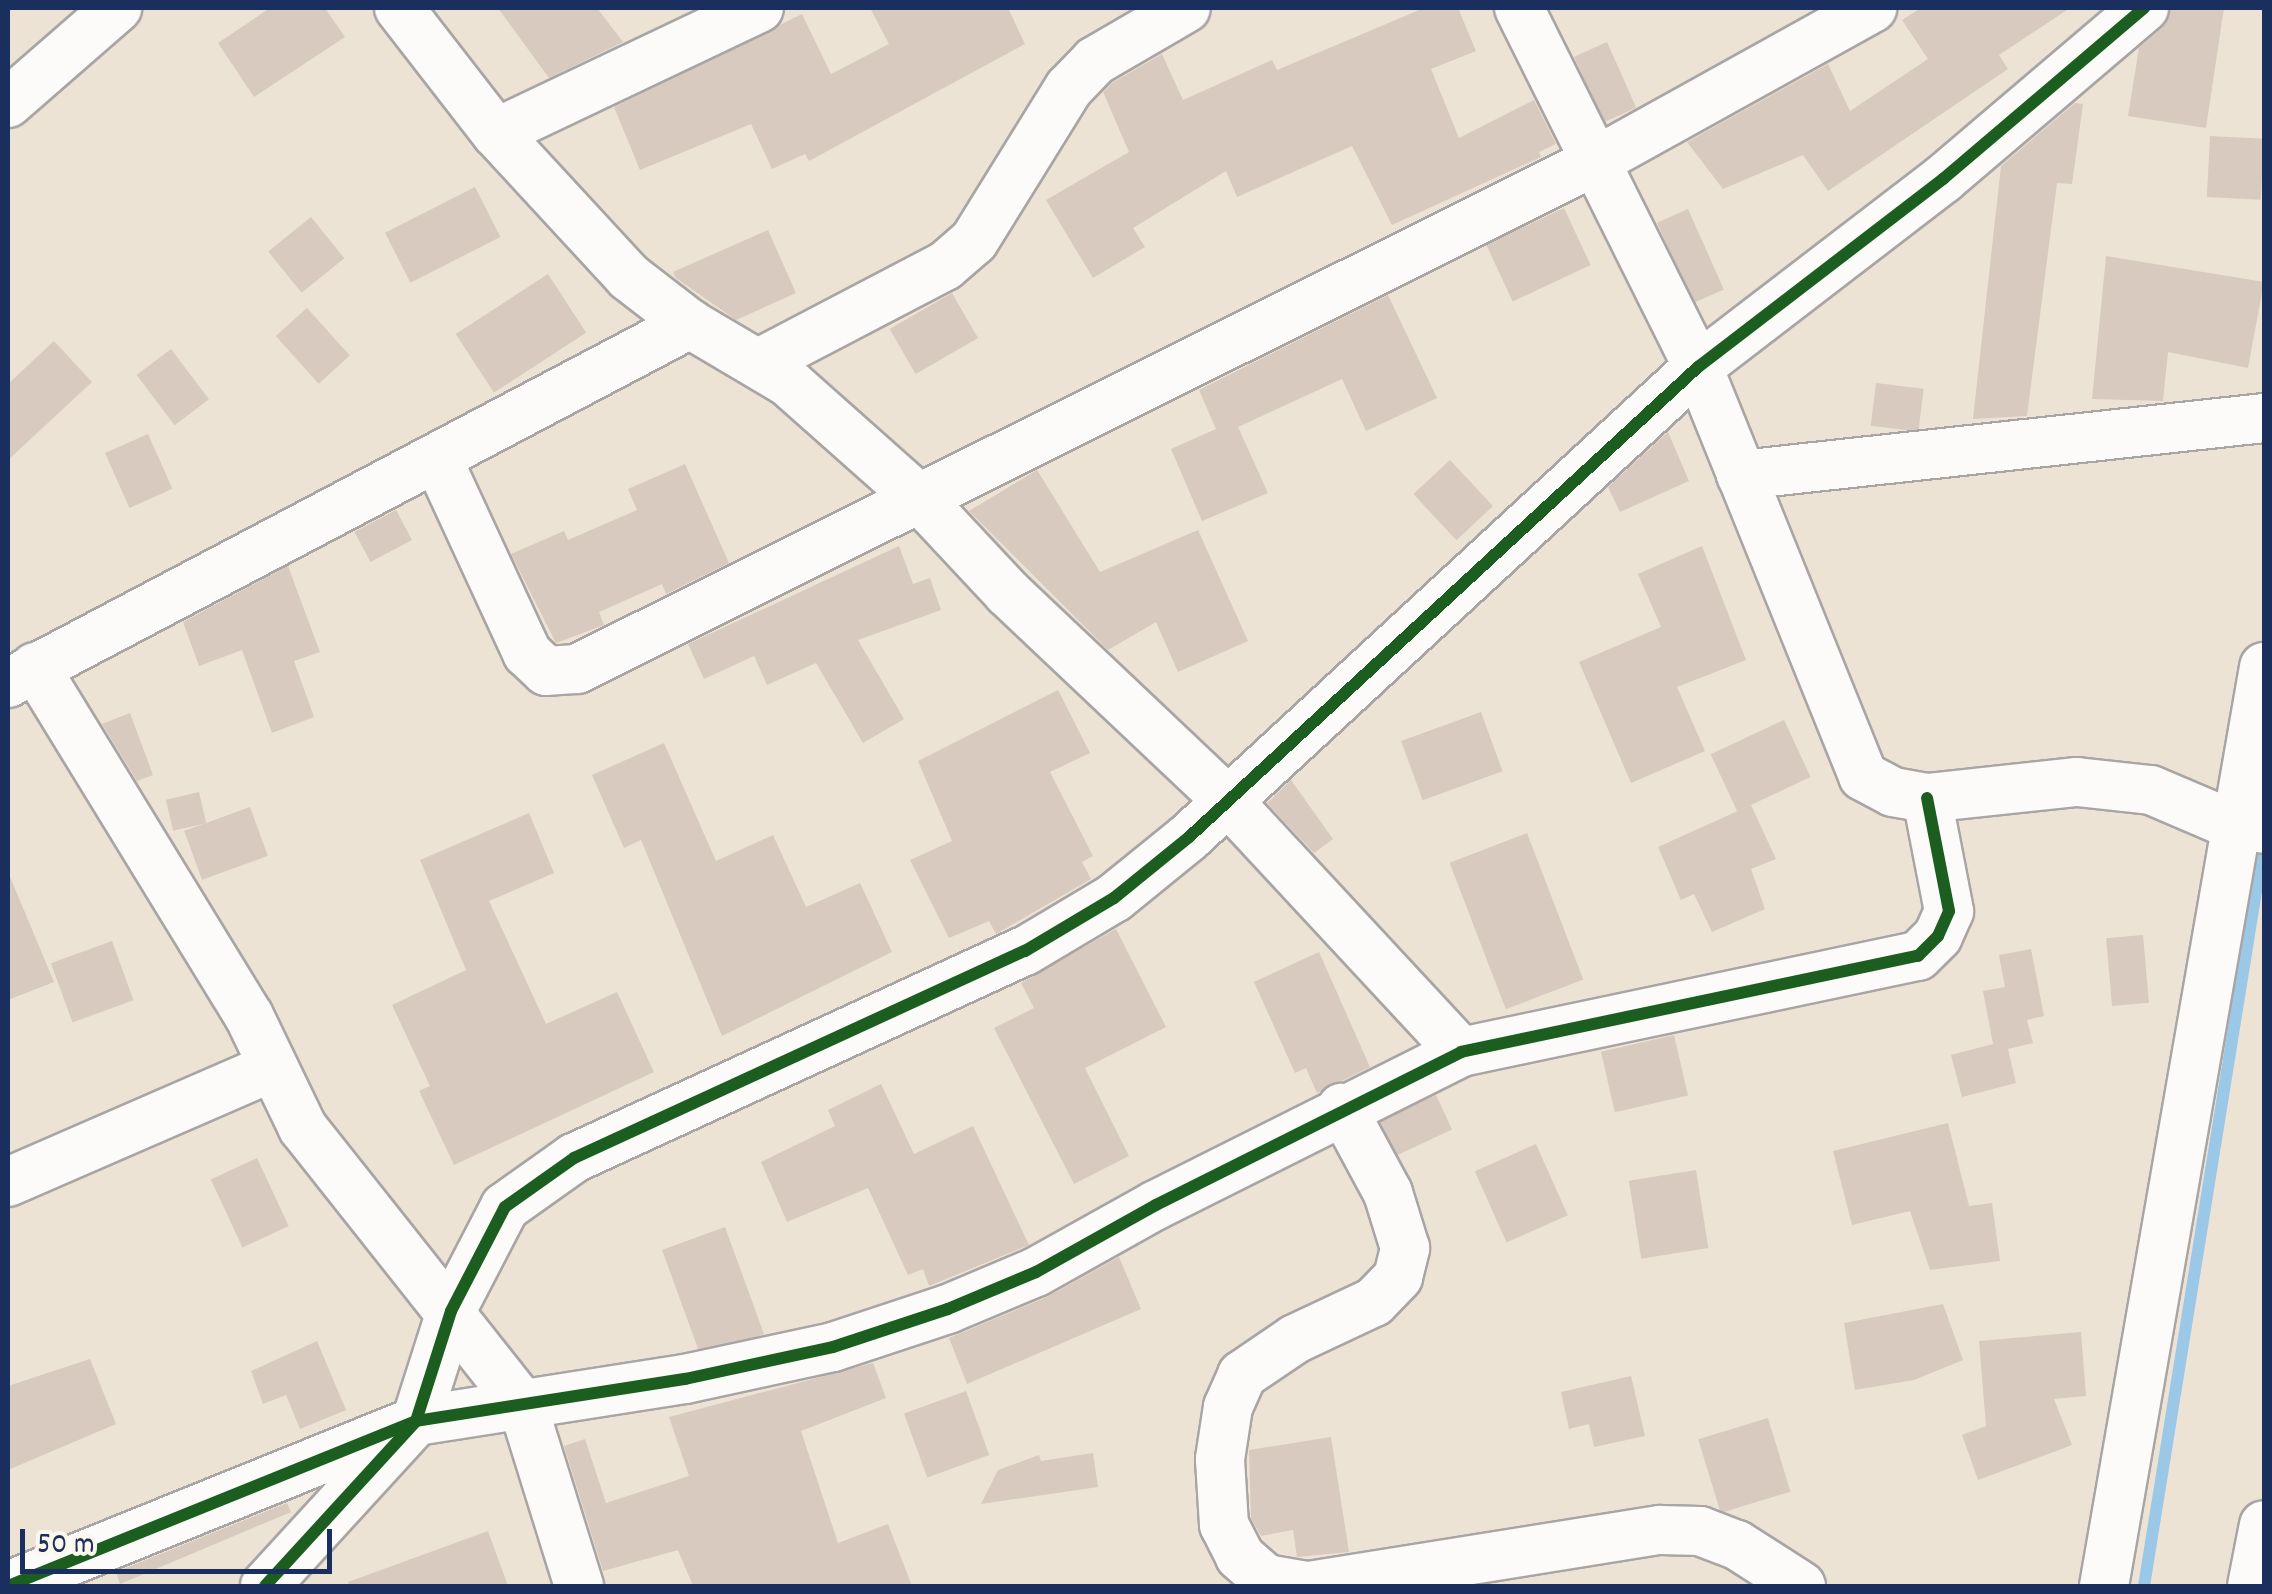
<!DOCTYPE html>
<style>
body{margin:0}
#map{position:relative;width:2272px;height:1594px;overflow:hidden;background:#ece3d5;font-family:Dekko,sans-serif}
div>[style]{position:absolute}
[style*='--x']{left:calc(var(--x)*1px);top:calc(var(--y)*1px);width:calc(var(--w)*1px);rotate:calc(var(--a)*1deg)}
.stream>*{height:12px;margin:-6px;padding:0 6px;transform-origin:6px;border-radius:6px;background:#9cc8e8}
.building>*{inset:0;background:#d8cabe;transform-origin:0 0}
.roads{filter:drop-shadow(2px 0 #a8a5a4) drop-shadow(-2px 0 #a8a5a4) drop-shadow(0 2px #a8a5a4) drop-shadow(0 -2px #a8a5a4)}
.minor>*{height:48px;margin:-24px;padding:0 24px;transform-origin:24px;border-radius:24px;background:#fcfbf9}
.cycleway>*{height:12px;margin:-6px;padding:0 6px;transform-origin:6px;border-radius:6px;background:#1b5e20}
span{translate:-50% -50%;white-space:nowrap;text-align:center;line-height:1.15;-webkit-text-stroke:10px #fbf7ec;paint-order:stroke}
.frame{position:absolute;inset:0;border:10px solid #1b2f5e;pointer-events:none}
.scale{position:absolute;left:20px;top:1529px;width:312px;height:45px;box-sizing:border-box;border:5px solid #1b2f5e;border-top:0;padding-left:12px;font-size:30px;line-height:35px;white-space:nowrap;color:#1b2f5e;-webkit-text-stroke:8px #fbf7ec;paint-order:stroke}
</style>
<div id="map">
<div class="stream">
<div style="--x:2144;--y:1586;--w:754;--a:-80.84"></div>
</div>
<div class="building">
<div style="clip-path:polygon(270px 8px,325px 8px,345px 37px,254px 97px,218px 43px)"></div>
<div style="clip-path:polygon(498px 8px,597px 8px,623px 42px,549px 78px)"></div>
<div style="clip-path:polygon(870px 8px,1008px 8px,1025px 44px,809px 161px,805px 154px,772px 169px,751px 124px,640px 170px,614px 107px,802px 14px,831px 74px,889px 44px)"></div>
<div style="clip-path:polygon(1424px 8px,1458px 8px,1476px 51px,1431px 69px,1459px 138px,1534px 100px,1556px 144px,1539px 152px,1541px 157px,1392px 225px,1352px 146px,1237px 197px,1226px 171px,1133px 228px,1145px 247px,1093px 278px,1046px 200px,1129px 152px,1103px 92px,1112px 83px,1162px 54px,1183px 100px,1272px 60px,1277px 70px)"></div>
<div style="clip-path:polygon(1921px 8px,2070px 8px,1999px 55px,2008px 69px,1828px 191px,1803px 155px,1723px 189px,1687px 142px,1828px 64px,1850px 111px,1928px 59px,1902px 20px)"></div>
<div style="clip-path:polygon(2171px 8px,2224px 8px,2206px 128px,2128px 116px,2139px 48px,2162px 28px)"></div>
<div style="left:1607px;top:42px;width:72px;height:36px;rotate:66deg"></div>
<div style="clip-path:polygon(2075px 103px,2083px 104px,2072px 184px,2057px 183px,2027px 416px,1973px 419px,2001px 166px)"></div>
<div style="left:2210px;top:136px;width:54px;height:61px;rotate:3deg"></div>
<div style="left:475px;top:187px;width:56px;height:101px;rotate:63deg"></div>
<div style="left:1564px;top:208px;width:63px;height:86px;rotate:65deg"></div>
<div style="left:1688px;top:209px;width:88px;height:34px;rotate:66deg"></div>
<div style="left:311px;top:217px;width:53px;height:55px;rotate:51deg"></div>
<div style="clip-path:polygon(768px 230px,796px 293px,736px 320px,676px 278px,673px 272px)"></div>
<div style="clip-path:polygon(2106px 256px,2264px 282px,2248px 368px,2168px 352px,2163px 401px,2092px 399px)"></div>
<div style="left:548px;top:274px;width:70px;height:110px;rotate:57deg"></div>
<div style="left:952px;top:293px;width:52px;height:72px;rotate:60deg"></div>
<div style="clip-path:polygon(1388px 295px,1437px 398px,1366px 431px,1342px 379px,1238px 427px,1268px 493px,1202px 521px,1171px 449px,1216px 429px,1199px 390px)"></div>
<div style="left:307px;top:308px;width:64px;height:42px;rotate:48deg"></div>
<div style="clip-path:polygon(54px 341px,92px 382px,8px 460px,8px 384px)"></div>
<div style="left:171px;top:349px;width:63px;height:43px;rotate:53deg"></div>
<div style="left:1876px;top:383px;width:48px;height:43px;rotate:7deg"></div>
<div style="clip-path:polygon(1668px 432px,1689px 481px,1620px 512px,1608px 487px)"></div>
<div style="left:148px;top:434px;width:60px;height:47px;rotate:66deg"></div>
<div style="left:1450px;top:460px;width:63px;height:50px;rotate:47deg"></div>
<div style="clip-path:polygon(685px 464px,729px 563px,666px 594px,662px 584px,599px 612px,604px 625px,556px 643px,511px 554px,564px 531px,568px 540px,637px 510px,628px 489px)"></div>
<div style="clip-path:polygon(1037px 470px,1100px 572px,1198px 530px,1248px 641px,1178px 672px,1156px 622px,1108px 650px,969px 511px)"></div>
<div style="left:396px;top:510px;width:34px;height:47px;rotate:62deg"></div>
<div style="clip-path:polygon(899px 546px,913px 584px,930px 578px,941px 610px,858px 640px,904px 719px,863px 743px,816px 663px,767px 685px,754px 656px,704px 679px,688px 644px)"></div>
<div style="clip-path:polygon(1702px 546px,1746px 660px,1677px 687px,1705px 751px,1631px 783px,1579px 662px,1661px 627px,1638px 574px)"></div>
<div style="clip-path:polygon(288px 566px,320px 652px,294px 661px,314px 717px,272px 733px,242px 650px,199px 666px,183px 622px)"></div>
<div style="clip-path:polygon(1058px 690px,1090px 753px,1050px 772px,1093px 856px,1082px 862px,1091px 879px,996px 934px,989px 921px,949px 938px,910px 860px,952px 841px,918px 761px)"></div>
<div style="left:1481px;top:712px;width:63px;height:85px;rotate:70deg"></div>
<div style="clip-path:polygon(130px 713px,153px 775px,137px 781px,102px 724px)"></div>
<div style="left:1784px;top:720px;width:63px;height:81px;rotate:65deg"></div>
<div style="clip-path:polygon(664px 743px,716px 861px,773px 835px,806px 907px,860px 883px,892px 952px,722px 1036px,641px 840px,624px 848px,592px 775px)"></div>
<div style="clip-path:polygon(1291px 780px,1333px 839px,1314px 853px,1267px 803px)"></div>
<div style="left:199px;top:792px;width:32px;height:34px;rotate:77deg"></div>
<div style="clip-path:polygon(1751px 805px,1776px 859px,1751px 869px,1765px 909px,1712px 932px,1694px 894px,1681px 900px,1658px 847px)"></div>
<div style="left:250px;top:807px;width:52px;height:70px;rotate:70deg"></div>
<div style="clip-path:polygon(529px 813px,554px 873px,489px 901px,546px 1024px,617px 992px,654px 1072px,454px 1165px,419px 1091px,430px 1086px,392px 1005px,466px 970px,420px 860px)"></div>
<div style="left:1527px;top:833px;width:157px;height:83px;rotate:69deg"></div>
<div style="clip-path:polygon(8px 872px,54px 982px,8px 1000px)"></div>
<div style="clip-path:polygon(1116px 929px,1166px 1027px,1085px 1068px,1129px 1156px,1074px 1184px,994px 1028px,1034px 1008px,1021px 983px)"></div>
<div style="left:2143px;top:935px;width:68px;height:37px;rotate:85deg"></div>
<div style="left:112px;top:941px;width:63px;height:65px;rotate:70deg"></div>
<div style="clip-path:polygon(2031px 949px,2044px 1016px,2027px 1020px,2033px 1043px,2008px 1049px,2016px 1083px,1962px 1097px,1951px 1055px,1993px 1044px,1983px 991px,2005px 987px,1999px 955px)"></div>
<div style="clip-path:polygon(1319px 952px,1370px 1067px,1317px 1093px,1306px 1068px,1295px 1073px,1254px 982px)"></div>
<div style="left:1674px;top:1035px;width:62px;height:75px;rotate:77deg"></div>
<div style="clip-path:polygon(881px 1084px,914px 1154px,973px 1126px,1029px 1245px,929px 1286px,923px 1269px,908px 1275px,868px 1188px,787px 1222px,761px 1162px,835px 1126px,828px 1110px)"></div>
<div style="left:1436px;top:1095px;width:38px;height:62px;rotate:65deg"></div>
<div style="clip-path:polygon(1948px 1123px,1969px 1206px,1992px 1203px,2000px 1261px,1930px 1270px,1910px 1211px,1852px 1225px,1833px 1151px)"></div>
<div style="left:1536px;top:1144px;width:78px;height:67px;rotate:66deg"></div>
<div style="left:257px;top:1158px;width:75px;height:51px;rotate:65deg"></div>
<div style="left:1696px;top:1170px;width:79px;height:68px;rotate:81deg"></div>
<div style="left:725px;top:1227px;width:114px;height:67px;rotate:70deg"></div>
<div style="clip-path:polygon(1119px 1257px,1141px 1309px,967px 1384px,949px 1338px,1047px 1297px)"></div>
<div style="clip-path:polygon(1943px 1304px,1963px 1360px,1914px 1380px,1855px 1390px,1844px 1323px)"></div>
<div style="clip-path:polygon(2081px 1332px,2086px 1396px,2054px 1399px,2072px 1445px,1978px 1480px,1962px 1435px,1986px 1426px,1979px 1341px)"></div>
<div style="clip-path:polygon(317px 1341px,346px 1410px,300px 1429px,286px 1395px,263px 1404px,251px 1371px)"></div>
<div style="clip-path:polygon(90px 1359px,116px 1424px,8px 1470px,8px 1386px)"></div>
<div style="clip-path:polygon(873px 1363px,886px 1398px,801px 1431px,838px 1543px,888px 1524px,912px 1586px,693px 1586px,678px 1550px,603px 1571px,564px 1446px,585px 1439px,606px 1503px,689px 1476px,669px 1417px)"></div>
<div style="clip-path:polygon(1631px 1376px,1645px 1436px,1594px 1447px,1589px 1424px,1569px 1429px,1561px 1392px)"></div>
<div style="left:966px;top:1391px;width:68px;height:66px;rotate:70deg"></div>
<div style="left:1768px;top:1418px;width:77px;height:73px;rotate:73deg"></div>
<div style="clip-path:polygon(1331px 1437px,1349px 1552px,1297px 1557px,1293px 1530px,1261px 1536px,1251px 1518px,1249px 1450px)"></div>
<div style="clip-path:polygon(1093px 1453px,1098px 1487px,981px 1504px,998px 1470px,1039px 1455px,1041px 1461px)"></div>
<div style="clip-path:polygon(287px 1503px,291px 1512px,120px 1584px,116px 1572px)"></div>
<div style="clip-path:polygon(488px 1531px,508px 1586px,349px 1586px,348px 1582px)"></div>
</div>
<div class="roads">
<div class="minor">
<div style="--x:399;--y:8;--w:158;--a:52.2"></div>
<div style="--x:1519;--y:8;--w:401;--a:63.5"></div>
<div style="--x:1698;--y:367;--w:441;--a:68"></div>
<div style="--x:1863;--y:776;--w:34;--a:28"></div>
<div style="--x:1893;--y:792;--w:35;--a:10"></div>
<div style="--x:1927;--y:798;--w:151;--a:-6.1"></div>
<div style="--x:2077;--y:782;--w:74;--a:6.2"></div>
<div style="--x:2151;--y:790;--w:89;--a:23.1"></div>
<div style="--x:2233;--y:825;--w:31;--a:7"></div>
<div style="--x:8;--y:103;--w:145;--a:-41.1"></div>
<div style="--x:690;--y:324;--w:114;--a:30.6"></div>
<div style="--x:788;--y:382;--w:179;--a:41.6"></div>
<div style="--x:922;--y:501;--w:126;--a:46.9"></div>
<div style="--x:1008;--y:593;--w:300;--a:43.4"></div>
<div style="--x:1226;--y:799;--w:345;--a:47.1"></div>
<div style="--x:761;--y:362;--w:208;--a:-27.6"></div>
<div style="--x:945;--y:266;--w:38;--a:-41"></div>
<div style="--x:974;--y:241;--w:180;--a:-58.2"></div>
<div style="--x:1069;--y:88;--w:37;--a:-46"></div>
<div style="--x:1095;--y:61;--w:105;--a:-30.2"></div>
<div style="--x:438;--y:460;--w:213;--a:65.2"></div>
<div style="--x:527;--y:653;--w:26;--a:43"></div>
<div style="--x:546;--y:671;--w:31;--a:-4"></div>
<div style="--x:577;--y:669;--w:1139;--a:-26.5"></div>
<div style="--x:1596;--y:161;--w:316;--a:-29"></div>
<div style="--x:1741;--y:475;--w:526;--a:-6.22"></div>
<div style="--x:35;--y:667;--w:409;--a:58.5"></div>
<div style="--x:249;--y:1016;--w:124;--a:64.3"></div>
<div style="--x:303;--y:1128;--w:355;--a:51.6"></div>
<div style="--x:523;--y:1406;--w:189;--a:72.7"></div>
<div style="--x:8;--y:683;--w:771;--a:-27.76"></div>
<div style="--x:690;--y:324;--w:77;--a:-142.4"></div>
<div style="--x:629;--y:277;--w:196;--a:-132.7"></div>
<div style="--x:496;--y:133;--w:291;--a:-25.4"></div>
<div style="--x:8;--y:1182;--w:289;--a:-23.5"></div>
<div style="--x:8;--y:1586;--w:440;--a:-22"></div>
<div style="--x:416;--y:1421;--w:272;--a:-8.9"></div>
<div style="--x:685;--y:1379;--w:151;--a:-12.2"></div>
<div style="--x:833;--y:1347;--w:121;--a:-18.3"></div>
<div style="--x:948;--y:1309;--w:95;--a:-22.8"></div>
<div style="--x:1036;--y:1272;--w:137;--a:-29.2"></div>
<div style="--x:1156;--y:1205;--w:341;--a:-26.6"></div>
<div style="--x:1461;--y:1052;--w:467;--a:-11.9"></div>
<div style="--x:1918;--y:956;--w:28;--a:-45"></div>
<div style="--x:1938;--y:936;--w:27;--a:-66"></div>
<div style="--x:1949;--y:911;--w:115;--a:-101"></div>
<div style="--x:265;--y:1586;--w:224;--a:-47.5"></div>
<div style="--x:416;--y:1421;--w:115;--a:-72.3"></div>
<div style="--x:451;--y:1311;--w:117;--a:-62.6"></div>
<div style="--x:505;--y:1207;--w:85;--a:-35.4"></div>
<div style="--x:574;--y:1158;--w:496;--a:-24.7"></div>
<div style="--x:1025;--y:951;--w:104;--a:-30.8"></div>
<div style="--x:1114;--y:898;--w:97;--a:-39.1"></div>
<div style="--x:1189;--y:837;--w:693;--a:-42.72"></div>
<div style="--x:1698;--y:367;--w:309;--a:-37.5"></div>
<div style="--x:1943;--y:179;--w:264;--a:-40.4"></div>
<div style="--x:1306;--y:1586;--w:41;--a:-170.1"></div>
<div style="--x:1266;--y:1579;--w:35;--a:-139"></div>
<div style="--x:1240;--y:1556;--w:35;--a:-117"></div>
<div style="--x:1224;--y:1525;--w:66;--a:-93.5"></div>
<div style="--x:1220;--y:1459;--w:53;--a:-81.3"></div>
<div style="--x:1228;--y:1407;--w:35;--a:-66"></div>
<div style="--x:1242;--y:1375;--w:64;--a:-34.2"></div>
<div style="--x:1295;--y:1339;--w:87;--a:-25.1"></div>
<div style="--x:1374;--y:1302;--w:35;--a:-46"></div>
<div style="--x:1398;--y:1277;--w:30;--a:-76"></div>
<div style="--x:1405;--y:1248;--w:58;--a:-107.2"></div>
<div style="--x:1388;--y:1193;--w:97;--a:-118.4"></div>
<div style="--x:1309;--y:1586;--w:355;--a:-9.1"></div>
<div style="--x:1660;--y:1530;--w:40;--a:1.4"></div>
<div style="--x:1700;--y:1531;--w:40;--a:21"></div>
<div style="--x:1737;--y:1545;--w:76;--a:32.6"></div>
<div style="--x:2104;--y:1586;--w:933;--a:-80.12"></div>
<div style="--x:2252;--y:1586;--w:62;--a:-78.9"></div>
</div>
</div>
<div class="cycleway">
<div style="--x:8;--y:1586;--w:440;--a:-22"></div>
<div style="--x:416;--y:1421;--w:272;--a:-8.9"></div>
<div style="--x:685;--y:1379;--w:151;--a:-12.2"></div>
<div style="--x:833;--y:1347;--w:121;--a:-18.3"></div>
<div style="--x:948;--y:1309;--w:95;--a:-22.8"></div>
<div style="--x:1036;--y:1272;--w:137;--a:-29.2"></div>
<div style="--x:1156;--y:1205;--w:341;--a:-26.6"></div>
<div style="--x:1461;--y:1052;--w:467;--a:-11.9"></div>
<div style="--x:1918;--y:956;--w:28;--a:-45"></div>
<div style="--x:1938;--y:936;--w:27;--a:-66"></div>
<div style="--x:1949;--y:911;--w:115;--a:-101"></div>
<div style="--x:265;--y:1586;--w:224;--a:-47.5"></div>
<div style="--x:416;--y:1421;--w:115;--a:-72.3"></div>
<div style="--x:451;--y:1311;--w:117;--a:-62.6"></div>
<div style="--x:505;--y:1207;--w:85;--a:-35.4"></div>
<div style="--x:574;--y:1158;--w:496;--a:-24.7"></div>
<div style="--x:1025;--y:951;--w:104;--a:-30.8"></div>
<div style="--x:1114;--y:898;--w:97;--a:-39.1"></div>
<div style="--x:1189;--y:837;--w:693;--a:-42.72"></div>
<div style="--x:1698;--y:367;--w:309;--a:-37.5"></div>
<div style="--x:1943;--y:179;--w:264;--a:-40.4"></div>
</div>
<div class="frame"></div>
<div class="scale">50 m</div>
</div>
